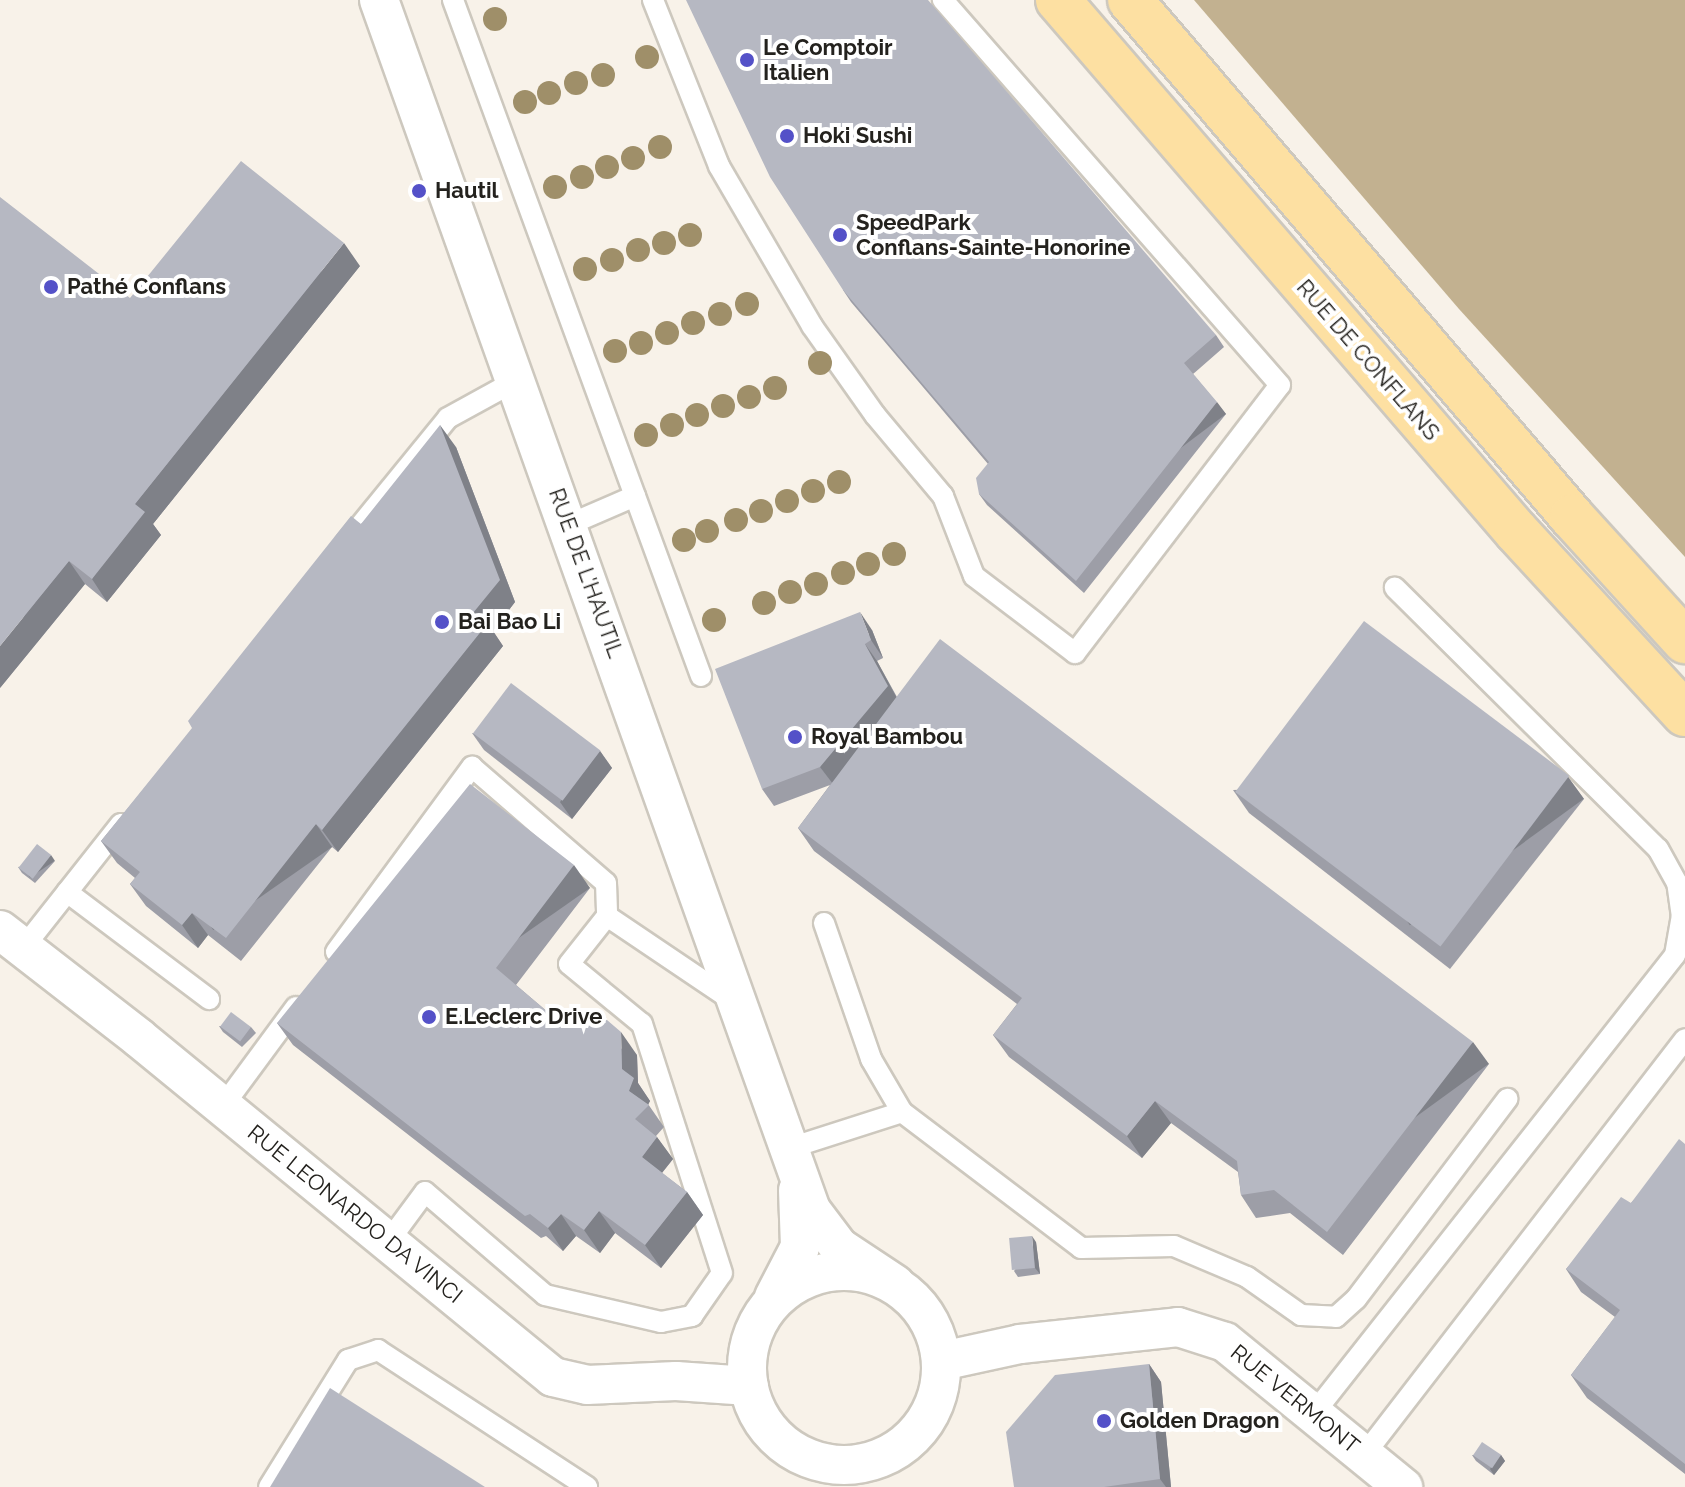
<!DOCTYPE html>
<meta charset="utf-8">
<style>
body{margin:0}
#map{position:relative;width:1685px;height:1487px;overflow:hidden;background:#f8f2e9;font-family:Raleway,sans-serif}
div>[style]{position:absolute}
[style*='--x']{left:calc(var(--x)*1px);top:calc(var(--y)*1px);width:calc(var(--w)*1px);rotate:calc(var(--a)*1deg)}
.forest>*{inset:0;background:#c2b190}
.roads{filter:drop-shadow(2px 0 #cdc8be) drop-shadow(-2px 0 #cdc8be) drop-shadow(0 2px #cdc8be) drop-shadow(0 -2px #cdc8be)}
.lane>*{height:20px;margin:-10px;padding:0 10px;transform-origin:10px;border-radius:10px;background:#fff}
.street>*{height:38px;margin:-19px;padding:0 19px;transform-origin:19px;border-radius:19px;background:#fff}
.street>.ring{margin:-19px;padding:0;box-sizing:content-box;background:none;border:38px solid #fff;border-radius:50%}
.primary>*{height:44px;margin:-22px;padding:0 22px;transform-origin:22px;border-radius:22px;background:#fde0a2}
.trees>*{width:24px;height:24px;margin:-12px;border-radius:50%;background:#9f8f69}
.wall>*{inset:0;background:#9d9ea7}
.shaded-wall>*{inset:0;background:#7f8188;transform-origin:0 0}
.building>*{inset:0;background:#b6b8c2;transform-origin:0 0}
.dots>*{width:22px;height:22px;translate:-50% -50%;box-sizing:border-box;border:4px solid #fff;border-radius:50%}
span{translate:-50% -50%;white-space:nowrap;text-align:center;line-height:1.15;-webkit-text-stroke:8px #fff;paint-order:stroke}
.poi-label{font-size:22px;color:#24221e;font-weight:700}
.left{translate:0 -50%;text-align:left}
.street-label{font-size:22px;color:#24221e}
</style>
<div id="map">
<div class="forest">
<div style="clip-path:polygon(1194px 0,1685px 0,1685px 557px,1459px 309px)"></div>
</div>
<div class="roads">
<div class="lane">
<div style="--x:453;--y:0;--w:720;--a:69.85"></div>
<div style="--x:653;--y:0;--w:179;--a:68.3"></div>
<div style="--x:719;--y:166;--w:185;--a:59.8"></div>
<div style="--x:812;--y:326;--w:109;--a:54.7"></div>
<div style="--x:875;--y:415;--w:106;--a:50"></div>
<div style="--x:943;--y:496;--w:86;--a:68.8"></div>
<div style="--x:974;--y:576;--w:127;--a:37.3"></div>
<div style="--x:1075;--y:653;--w:337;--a:-52.6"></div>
<div style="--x:1280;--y:385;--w:512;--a:-131.2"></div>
<div style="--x:568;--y:525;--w:73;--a:-23.4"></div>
<div style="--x:346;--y:543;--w:161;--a:-50.8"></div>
<div style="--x:448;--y:418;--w:79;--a:-28.8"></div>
<div style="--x:67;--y:892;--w:178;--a:37"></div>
<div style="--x:824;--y:923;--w:144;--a:70.9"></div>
<div style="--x:871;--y:1059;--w:61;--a:59.7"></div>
<div style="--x:902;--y:1112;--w:225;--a:37.2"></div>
<div style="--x:1081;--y:1248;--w:93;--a:-1.2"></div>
<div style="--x:1174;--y:1246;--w:79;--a:23"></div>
<div style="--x:1247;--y:1277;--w:66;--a:35.1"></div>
<div style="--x:1301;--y:1315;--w:35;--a:3"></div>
<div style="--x:1336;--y:1317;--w:27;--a:-42"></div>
<div style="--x:1356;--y:1299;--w:251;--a:-52.9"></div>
<div style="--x:23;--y:948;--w:158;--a:-51.7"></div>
<div style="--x:336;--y:952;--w:230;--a:-53.7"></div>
<div style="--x:472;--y:767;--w:177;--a:40.9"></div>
<div style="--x:606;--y:883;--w:33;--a:88"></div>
<div style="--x:223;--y:1106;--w:123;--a:-53.6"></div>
<div style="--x:790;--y:1148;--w:118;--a:-17.8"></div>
<div style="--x:388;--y:1242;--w:62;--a:-53.5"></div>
<div style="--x:425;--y:1192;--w:158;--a:40.6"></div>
<div style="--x:545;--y:1295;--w:119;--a:13.1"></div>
<div style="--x:661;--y:1322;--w:32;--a:-11"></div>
<div style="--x:692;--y:1316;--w:52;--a:-55.1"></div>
<div style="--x:722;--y:1273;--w:262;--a:-107.8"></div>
<div style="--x:642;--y:1024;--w:94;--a:-140.6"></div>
<div style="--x:569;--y:964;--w:61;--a:-51.6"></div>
<div style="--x:607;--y:916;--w:152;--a:34"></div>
<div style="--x:1314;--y:1413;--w:583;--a:-51.75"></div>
<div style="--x:1675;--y:955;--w:39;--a:-80"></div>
<div style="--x:1682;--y:917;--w:34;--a:-98"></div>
<div style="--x:1677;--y:883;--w:39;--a:-119"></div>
<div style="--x:1658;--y:849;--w:371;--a:-135.2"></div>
<div style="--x:1364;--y:1455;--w:525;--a:-52.34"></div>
<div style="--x:269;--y:1487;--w:150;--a:-58.1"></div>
<div style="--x:348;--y:1360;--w:32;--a:-18"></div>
<div style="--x:378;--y:1350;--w:250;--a:33.2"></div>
</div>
<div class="street">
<div style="--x:379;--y:0;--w:1285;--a:70.35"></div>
<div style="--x:811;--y:1210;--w:46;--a:52.9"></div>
<div style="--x:839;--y:1247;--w:67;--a:33.5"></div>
<div style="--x:0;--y:930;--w:176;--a:37.8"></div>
<div style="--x:139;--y:1038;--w:535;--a:39.31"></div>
<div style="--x:553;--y:1377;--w:35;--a:13"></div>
<div style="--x:587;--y:1385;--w:89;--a:-2.6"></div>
<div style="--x:676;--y:1381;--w:73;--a:3.9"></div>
<div class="ring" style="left:747px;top:1271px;width:156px;height:156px"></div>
<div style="--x:774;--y:1297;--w:56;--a:-62.5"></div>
<div style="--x:800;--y:1247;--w:57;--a:-92"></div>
<div style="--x:942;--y:1361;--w:80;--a:-12.3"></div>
<div style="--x:1020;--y:1344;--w:159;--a:-6.1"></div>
<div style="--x:1178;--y:1327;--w:49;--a:17.7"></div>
<div style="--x:1225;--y:1342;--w:230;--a:39.2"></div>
</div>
<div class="primary">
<div style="--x:1058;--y:0;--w:701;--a:49.22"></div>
<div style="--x:1516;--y:531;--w:249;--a:47.3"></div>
<div style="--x:1130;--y:0;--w:680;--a:49.47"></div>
<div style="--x:1572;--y:517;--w:168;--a:47.7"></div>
</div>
</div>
<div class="trees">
<div style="left:495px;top:19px"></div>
<div style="left:647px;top:57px"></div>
<div style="left:603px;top:75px"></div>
<div style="left:576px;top:83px"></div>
<div style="left:549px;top:93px"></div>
<div style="left:525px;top:102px"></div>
<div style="left:660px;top:147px"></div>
<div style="left:633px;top:158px"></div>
<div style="left:607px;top:167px"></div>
<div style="left:582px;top:177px"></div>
<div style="left:555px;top:187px"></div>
<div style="left:690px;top:235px"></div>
<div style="left:664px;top:243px"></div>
<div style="left:638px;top:250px"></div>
<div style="left:612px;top:260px"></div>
<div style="left:585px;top:269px"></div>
<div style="left:747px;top:304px"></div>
<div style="left:720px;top:314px"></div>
<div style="left:693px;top:323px"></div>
<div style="left:667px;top:333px"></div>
<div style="left:641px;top:343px"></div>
<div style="left:615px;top:351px"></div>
<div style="left:820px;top:363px"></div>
<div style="left:775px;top:388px"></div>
<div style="left:749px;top:397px"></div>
<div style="left:723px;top:406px"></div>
<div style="left:697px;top:415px"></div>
<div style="left:672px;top:425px"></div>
<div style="left:646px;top:435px"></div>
<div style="left:839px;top:482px"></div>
<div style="left:813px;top:491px"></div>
<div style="left:787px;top:501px"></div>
<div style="left:761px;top:511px"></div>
<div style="left:736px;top:520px"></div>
<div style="left:707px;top:531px"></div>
<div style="left:684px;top:540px"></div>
<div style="left:894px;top:554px"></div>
<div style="left:868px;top:564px"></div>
<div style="left:843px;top:573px"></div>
<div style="left:816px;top:584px"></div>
<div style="left:790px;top:592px"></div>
<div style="left:764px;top:603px"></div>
<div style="left:714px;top:620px"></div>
</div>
<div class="wall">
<div style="clip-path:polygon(360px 266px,153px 524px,161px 535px,107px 602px,85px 584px,0 688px,130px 298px)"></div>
<div style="clip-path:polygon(843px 290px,1216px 335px,1224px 347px,1193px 374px,1226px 414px,1084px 593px,987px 505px,979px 494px,988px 464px,851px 302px)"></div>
<div style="clip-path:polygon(456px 447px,515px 602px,493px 631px,503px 646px,338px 852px,332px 847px,241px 961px,208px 935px,198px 948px,146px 906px,130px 884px,135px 878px,117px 863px,101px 841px,361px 524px)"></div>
<div style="clip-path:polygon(872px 630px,883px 658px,877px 661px,897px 697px,1489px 1064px,1343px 1255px,1290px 1213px,1256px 1218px,1241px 1195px,1238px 1172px,1171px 1123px,1142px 1158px,1009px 1057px,993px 1035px,1017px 1004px,814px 851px,798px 828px,830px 785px,774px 806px,762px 789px)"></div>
<div style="clip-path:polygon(472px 733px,600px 751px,612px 768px,572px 819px,484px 750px)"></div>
<div style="clip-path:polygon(1568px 777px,1584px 799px,1450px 969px,1249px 813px,1233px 790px)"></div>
<div style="clip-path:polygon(55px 861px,35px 883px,22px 873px,18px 867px)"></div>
<div style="clip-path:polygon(590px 888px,516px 985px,563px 1025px,637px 1055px,638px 1083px,650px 1101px,648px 1104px,664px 1127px,656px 1136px,673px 1159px,662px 1173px,687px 1192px,703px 1215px,661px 1268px,615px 1233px,600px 1253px,576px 1236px,563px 1251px,546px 1236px,541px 1238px,293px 1045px,277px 1023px)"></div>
<div style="clip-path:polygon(219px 1026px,251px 1027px,256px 1033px,242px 1047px,223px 1032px)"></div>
<div style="clip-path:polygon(1685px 1144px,1685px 1474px,1587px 1398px,1571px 1375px,1615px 1317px,1581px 1292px,1566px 1269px,1631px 1203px)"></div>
<div style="clip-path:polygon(1036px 1242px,1040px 1274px,1018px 1277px,1014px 1271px)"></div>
<div style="clip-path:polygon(1149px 1364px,1161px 1382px,1171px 1487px,1014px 1487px)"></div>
<div style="clip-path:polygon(1472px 1455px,1501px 1455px,1505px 1461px,1494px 1475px,1476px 1461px)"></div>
</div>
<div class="shaded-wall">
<div style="clip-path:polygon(344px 243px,360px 266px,153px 524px,161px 535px,107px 602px,92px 579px,135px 504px)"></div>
<div style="left:1217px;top:402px;width:15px;height:228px;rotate:53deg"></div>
<div style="clip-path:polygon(440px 425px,456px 447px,515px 602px,493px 631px,503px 646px,338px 852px,322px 830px,473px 613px)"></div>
<div style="clip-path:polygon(69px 561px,85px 584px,0 688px,0 646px)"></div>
<div style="clip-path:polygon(860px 612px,872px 630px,883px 658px,871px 640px)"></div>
<div style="clip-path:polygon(865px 644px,877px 661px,900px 704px,833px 784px,820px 767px)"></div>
<div style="clip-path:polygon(600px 751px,612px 768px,572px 819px,560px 802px)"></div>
<div style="left:1568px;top:777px;width:27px;height:215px;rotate:54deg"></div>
<div style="left:316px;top:824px;width:28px;height:145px;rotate:55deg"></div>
<div style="left:51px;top:855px;width:7px;height:30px;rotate:56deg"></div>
<div style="left:574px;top:865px;width:28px;height:129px;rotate:55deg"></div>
<div style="clip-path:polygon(192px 913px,208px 935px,198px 948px,182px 925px)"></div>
<div style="clip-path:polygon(621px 1032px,637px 1055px,638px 1083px,650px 1101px,648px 1105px,629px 1091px,622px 1069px)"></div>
<div style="left:1473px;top:1042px;width:27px;height:240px;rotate:54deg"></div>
<div style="clip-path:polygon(1155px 1101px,1171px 1123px,1142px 1158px,1127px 1136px)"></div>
<div style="clip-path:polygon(657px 1137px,673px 1159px,657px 1179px,642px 1157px)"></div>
<div style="clip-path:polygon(687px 1192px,703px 1215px,661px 1268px,645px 1245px)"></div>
<div style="clip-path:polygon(599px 1211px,615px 1233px,600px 1253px,584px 1230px)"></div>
<div style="clip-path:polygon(561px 1214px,576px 1236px,563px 1251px,548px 1228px)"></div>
<div style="clip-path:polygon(1032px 1236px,1036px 1242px,1040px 1274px,1035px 1268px)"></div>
<div style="clip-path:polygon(1149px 1364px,1161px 1382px,1171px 1487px,1166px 1487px,1160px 1479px)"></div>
<div style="clip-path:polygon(1501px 1455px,1505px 1461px,1494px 1475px,1490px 1469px)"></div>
</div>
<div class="building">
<div style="clip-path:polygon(686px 0,928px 0,1216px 335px,1184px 363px,1217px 402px,1076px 581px,979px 494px,976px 478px,989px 462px,843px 290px,770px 177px)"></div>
<div style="clip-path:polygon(241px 161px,344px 243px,135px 504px,145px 512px,92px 579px,69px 561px,0 646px,0 197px,130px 298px)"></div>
<div style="clip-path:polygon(440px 425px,500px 580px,473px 613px,487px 624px,322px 830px,316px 824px,226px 938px,192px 913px,182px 925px,130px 884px,140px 872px,101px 841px,192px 728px,188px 721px,351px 516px,361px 524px)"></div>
<div style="clip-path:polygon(860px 612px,871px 640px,865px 644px,888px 686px,820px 767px,762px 789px,715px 669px)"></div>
<div style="left:1364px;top:621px;width:257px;height:214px;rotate:37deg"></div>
<div style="clip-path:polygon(940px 639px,1473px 1042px,1327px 1232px,1274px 1190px,1241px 1195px,1237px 1161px,1155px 1101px,1127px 1136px,993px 1035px,1022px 998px,798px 828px)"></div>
<div style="left:511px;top:683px;width:112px;height:63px;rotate:37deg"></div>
<div style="clip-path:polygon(470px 784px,574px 865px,496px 968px,563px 1025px,607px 1020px,621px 1032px,622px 1069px,634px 1078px,629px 1091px,649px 1105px,635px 1119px,657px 1137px,642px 1157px,687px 1192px,645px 1245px,599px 1211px,584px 1230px,561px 1214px,548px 1228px,530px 1214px,525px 1216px,277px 1023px)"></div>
<div style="left:37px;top:844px;width:18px;height:30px;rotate:38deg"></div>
<div style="left:231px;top:1012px;width:25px;height:18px;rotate:37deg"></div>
<div style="clip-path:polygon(1679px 1139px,1685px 1144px,1685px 1464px,1571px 1375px,1620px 1310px,1566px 1269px,1621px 1197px,1631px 1203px)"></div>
<div style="left:1032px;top:1236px;width:32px;height:23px;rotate:85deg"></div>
<div style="clip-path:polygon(1149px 1364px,1160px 1479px,1104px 1487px,1014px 1487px,1006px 1432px,1055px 1375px)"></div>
<div style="clip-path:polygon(330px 1388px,485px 1487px,270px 1487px)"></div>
<div style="left:1482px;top:1442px;width:23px;height:16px;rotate:34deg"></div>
</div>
<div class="dots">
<div style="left:747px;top:60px;background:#5451c8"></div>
<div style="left:787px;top:136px;background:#5451c8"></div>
<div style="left:419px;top:191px;background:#5451c8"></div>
<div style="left:840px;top:235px;background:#5451c8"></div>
<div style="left:51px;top:287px;background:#5451c8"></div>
<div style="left:442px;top:622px;background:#5451c8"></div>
<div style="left:795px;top:737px;background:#5451c8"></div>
<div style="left:429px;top:1017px;background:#5451c8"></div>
<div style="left:1104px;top:1421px;background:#5451c8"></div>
</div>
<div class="poi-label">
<span class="left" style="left:763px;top:60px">Le Comptoir<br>Italien</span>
<span class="left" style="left:803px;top:136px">Hoki Sushi</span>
<span class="left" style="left:435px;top:191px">Hautil</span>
<span class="left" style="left:856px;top:235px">SpeedPark<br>Conflans-Sainte-Honorine</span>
<span class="left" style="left:67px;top:287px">Pathé Conflans</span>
<span class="left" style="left:458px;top:622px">Bai Bao Li</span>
<span class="left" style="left:811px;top:737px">Royal Bambou</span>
<span class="left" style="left:445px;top:1017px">E.Leclerc Drive</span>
<span class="left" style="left:1120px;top:1421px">Golden Dragon</span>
</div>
<div class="street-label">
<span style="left:1368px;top:360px;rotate:49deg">RUE DE CONFLANS</span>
<span style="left:586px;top:573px;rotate:70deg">RUE DE L'HAUTIL</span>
<span style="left:355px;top:1214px;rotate:39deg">RUE LEONARDO DA VINCI</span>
<span style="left:1295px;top:1399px;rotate:39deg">RUE VERMONT</span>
</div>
</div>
